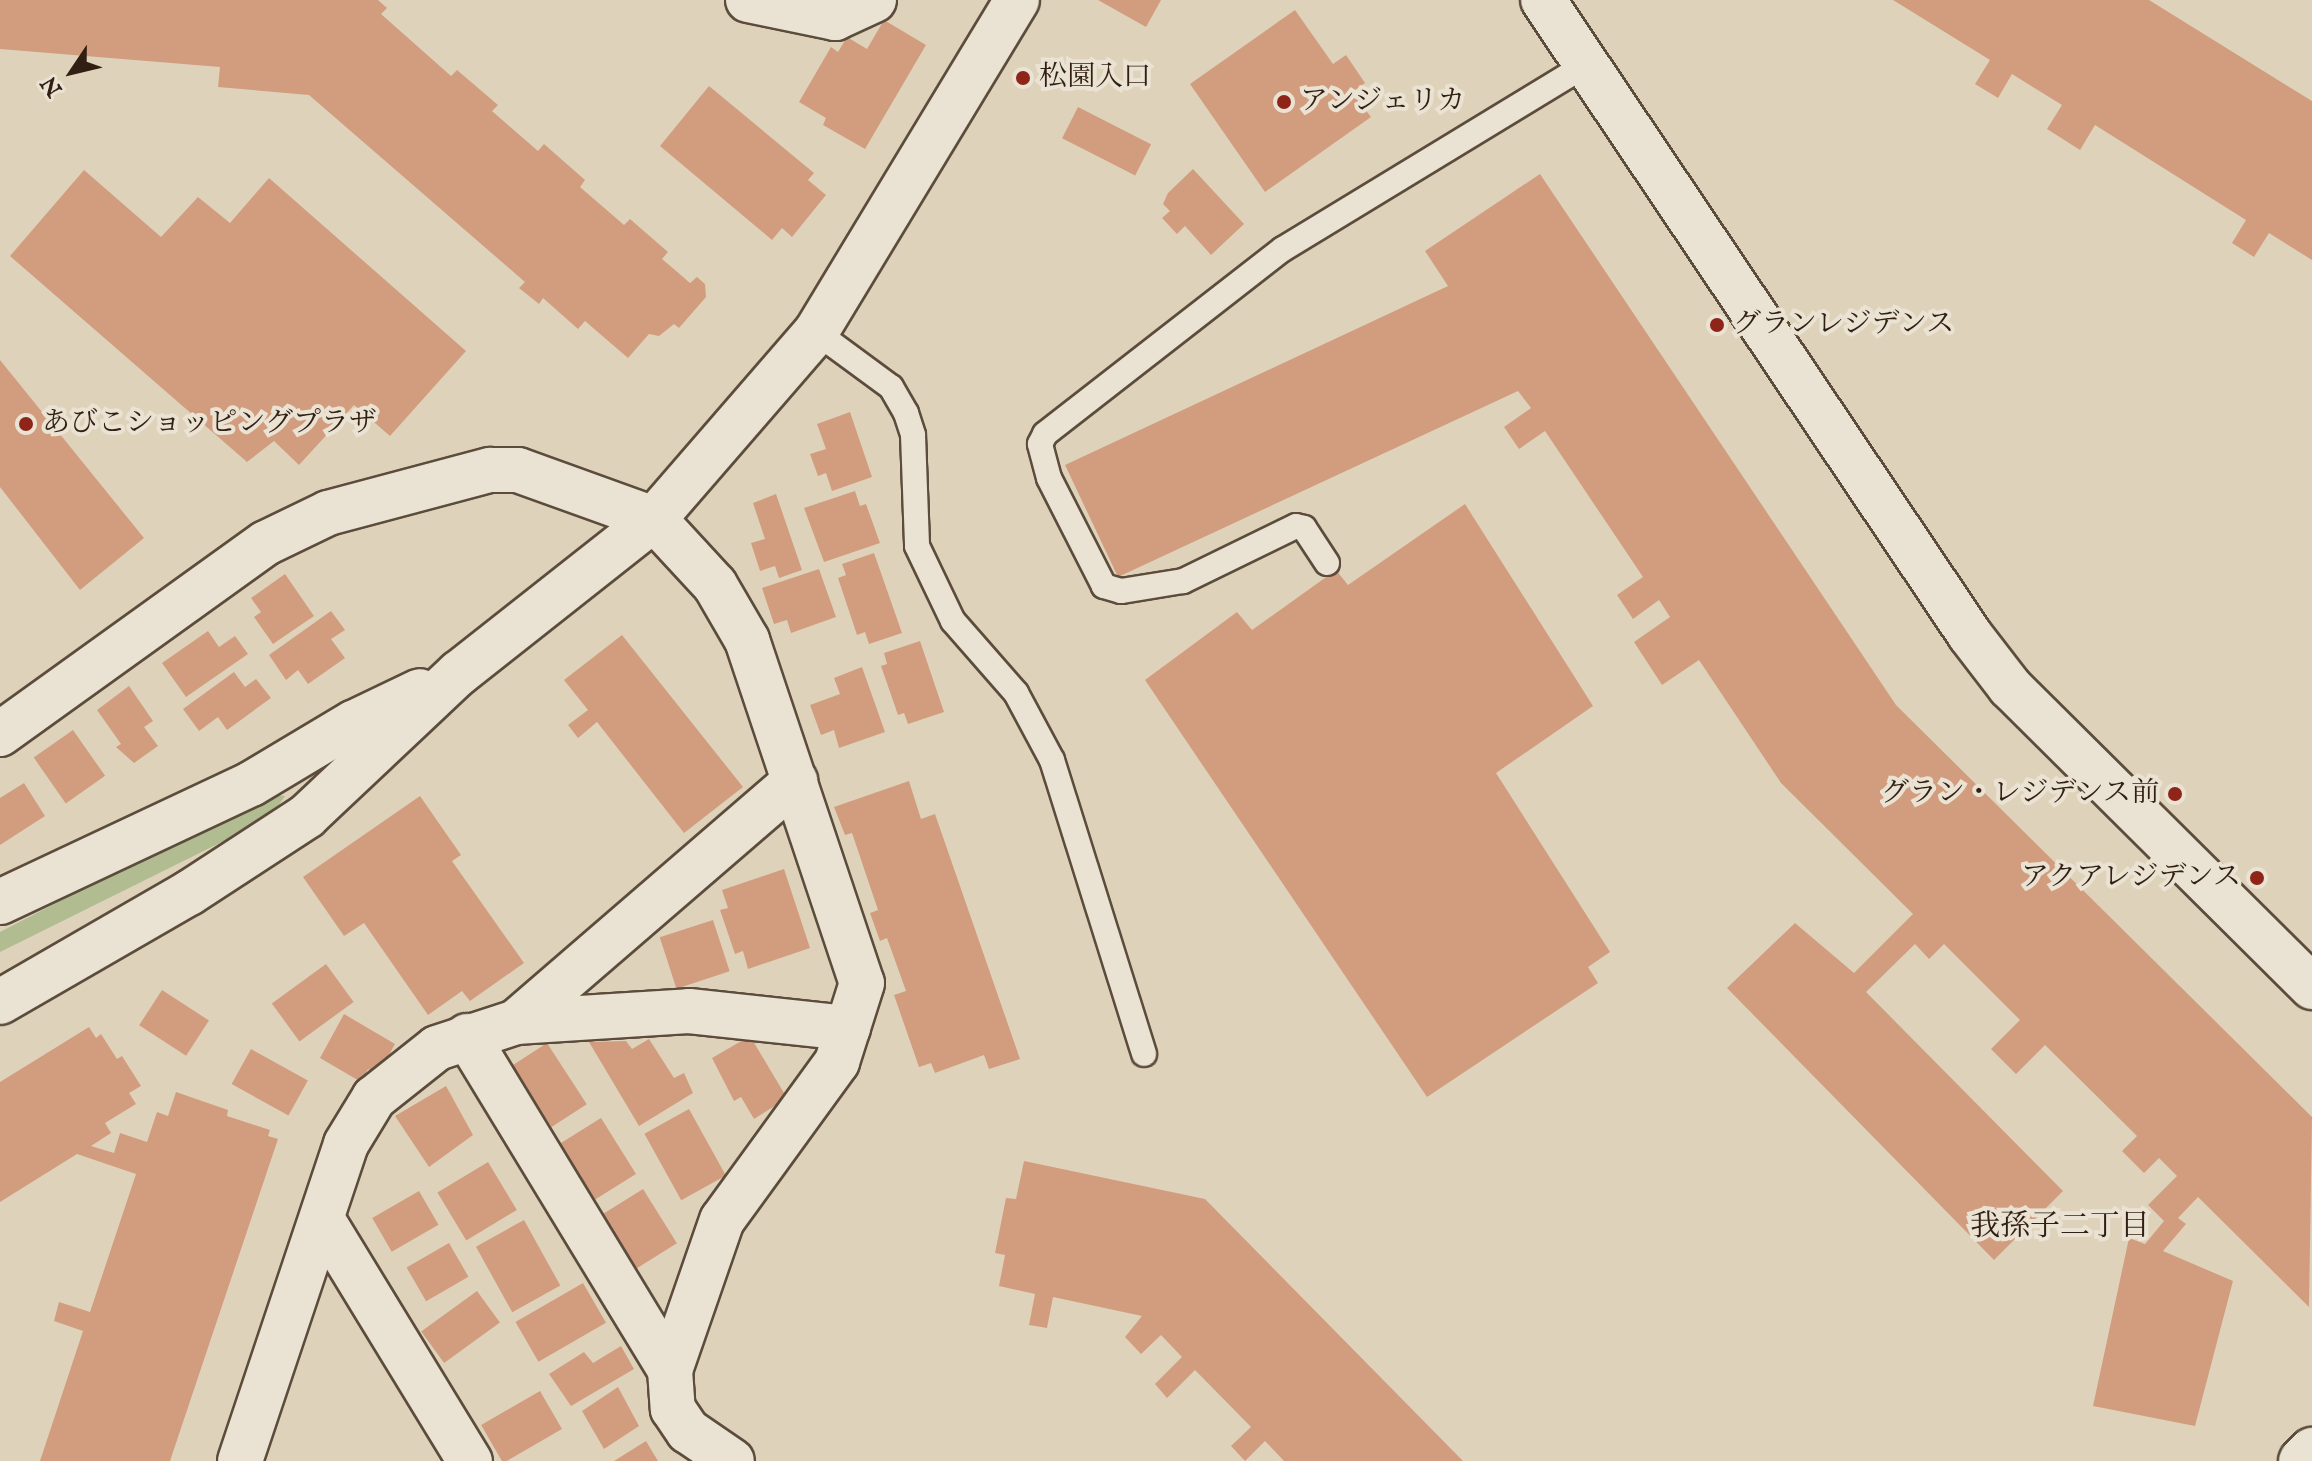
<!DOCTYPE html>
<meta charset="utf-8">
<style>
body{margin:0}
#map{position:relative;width:2312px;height:1461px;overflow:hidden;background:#ded3ba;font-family:"IM FELL English","Noto Serif JP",serif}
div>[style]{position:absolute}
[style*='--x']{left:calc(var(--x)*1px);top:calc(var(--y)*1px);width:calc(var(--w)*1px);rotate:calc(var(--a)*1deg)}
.green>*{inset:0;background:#b1bc90}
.building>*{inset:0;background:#d29d7f;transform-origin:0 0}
.roads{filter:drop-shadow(2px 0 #5c4c3c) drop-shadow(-2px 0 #5c4c3c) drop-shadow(0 2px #5c4c3c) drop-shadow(0 -2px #5c4c3c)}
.service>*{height:24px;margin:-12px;padding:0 12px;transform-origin:12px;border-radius:12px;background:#eae2d2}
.minor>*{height:44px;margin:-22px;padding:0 22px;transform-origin:22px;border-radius:22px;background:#eae2d2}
.tertiary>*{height:44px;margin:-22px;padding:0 22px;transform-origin:22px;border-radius:22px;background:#eae2d2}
.dots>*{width:22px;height:22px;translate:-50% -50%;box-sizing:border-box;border:4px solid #eae2d2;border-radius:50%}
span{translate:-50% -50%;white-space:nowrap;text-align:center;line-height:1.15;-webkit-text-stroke:8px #eae2d2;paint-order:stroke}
.poi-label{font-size:28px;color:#301f12}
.left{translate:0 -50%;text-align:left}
.right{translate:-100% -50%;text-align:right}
.neighbourhood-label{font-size:30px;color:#301f12}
.north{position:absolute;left:32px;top:32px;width:80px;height:80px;-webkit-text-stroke:6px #eae2d2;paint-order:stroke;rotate:235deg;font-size:22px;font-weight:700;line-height:32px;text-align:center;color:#301f12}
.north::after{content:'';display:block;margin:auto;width:28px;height:36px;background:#301f12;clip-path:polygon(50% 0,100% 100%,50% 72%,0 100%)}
</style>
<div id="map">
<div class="green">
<div style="clip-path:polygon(267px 794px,285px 796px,270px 818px,0 952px,0 932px)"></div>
</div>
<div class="building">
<div style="clip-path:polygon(0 0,378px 0,387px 8px,381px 14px,451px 76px,457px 70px,498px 105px,492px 111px,538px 151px,544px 144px,585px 180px,580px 187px,624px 225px,630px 219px,668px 252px,662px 259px,675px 270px,690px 283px,697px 277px,705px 284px,706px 297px,679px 328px,674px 324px,659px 336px,649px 334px,628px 358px,585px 321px,578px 329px,543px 298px,539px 304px,519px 288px,525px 282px,309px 95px,218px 87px,220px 67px,0 49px)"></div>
<div style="clip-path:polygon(1098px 0,1161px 0,1146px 27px)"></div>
<div style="clip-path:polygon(1893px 0,2149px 0,2312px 101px,2312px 260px,2269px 233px,2254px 257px,2232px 243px,2246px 220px,2095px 125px,2080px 150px,2047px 129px,2062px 105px,2012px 74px,1998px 98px,1975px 84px,1990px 60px)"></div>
<div style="clip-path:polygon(1295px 10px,1333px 64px,1346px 55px,1365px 83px,1352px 92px,1371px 117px,1265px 192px,1190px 84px)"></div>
<div style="clip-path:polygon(884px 20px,926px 45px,865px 149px,823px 125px,826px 118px,799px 102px,831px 47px,838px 52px,847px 37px,867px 49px)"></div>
<div style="clip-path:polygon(709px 86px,814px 173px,808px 180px,826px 195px,792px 237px,782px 228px,772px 240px,660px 146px)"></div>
<div style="left:1078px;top:107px;width:82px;height:35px;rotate:27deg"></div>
<div style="clip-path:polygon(1193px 169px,1244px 224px,1211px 255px,1185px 226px,1177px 234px,1162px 218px,1170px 211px,1163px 204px,1168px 193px)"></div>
<div style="clip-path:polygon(84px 170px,161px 237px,198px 197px,230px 223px,269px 178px,466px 351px,390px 436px,354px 405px,299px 465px,274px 441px,247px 462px,10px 256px)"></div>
<div style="clip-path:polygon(1540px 174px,1896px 705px,2312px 1117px,2309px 1307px,2198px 1197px,2178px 1218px,2186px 1224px,2163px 1251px,2233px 1281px,2195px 1426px,2093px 1406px,2129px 1238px,2145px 1244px,2164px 1221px,2148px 1205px,2177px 1176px,2159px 1158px,2144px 1173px,2122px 1151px,2137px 1136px,2045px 1045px,2016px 1074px,1991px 1049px,2020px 1020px,1944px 944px,1929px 959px,1915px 944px,1866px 992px,2063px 1191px,1994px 1260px,1727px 988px,1795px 923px,1854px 973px,1913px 914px,1781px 783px,1699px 660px,1662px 685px,1634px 642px,1670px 617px,1659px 600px,1633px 619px,1617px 595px,1643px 577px,1545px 431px,1519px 449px,1504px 427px,1531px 408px,1518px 391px,1118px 577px,1065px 465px,1448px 286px,1425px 251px)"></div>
<div style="clip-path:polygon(0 360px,144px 538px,80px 590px,0 487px)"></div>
<div style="clip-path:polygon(850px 412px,872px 477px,832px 491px,826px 473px,818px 476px,810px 454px,826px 449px,817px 424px)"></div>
<div style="clip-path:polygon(855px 491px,860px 506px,866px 504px,880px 543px,824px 562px,804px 508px)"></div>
<div style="clip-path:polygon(776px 494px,802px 570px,779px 578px,775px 566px,760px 571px,751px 543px,765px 539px,753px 503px)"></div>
<div style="clip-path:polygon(1465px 504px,1593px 706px,1496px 773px,1610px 952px,1588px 967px,1598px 983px,1427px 1097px,1145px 680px,1237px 612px,1252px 630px,1336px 570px,1348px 585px)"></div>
<div style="clip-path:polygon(874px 553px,902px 633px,869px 644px,865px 632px,857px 635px,838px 578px,846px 575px,842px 564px)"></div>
<div style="clip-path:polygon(819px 569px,836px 617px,791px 633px,787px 620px,774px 624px,762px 588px)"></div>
<div style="clip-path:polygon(285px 574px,314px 616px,273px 644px,254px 617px,261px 612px,251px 598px)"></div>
<div style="clip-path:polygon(331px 611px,345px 630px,331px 639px,345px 658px,308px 684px,298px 670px,286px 680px,269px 655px)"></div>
<div style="clip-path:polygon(208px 631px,219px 647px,235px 636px,248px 654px,186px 697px,162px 663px)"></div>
<div style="clip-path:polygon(622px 635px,743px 787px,684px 833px,597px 722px,578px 738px,568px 725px,588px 710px,564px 680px)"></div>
<div style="clip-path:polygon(920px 641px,944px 712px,908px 724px,904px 713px,898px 715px,881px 666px,887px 664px,884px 653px)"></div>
<div style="clip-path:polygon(862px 667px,885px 732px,839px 748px,834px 730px,821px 735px,810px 705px,840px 694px,834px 678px)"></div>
<div style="clip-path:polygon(234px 672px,245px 687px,256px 679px,271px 698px,227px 730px,218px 717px,199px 731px,183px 709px)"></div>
<div style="clip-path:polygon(129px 686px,153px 721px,144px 727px,158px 746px,134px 763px,116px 747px,121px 744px,97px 710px)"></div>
<div style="left:73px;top:730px;width:56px;height:48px;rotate:55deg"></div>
<div style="clip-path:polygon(909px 781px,921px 819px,935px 814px,1020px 1059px,989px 1069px,984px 1055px,935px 1073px,931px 1063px,919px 1067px,894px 995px,906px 991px,887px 938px,880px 941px,870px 913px,878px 910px,852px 833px,845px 835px,834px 807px)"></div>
<div style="clip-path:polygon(24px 783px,45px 816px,0 845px,0 798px)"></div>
<div style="clip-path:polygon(420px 796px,461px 855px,452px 861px,524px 963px,470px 1001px,462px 991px,428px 1015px,364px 923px,344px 936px,303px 877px)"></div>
<div style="clip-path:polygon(784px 869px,810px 948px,748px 969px,743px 951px,735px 954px,720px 910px,728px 908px,722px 890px)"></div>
<div style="left:713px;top:920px;width:54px;height:56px;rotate:72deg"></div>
<div style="left:326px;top:964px;width:47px;height:67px;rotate:54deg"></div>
<div style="left:162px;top:990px;width:56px;height:42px;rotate:33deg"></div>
<div style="clip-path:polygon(344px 1014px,395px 1044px,378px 1075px,368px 1069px,361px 1082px,320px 1058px)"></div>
<div style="clip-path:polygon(89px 1027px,96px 1038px,101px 1034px,117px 1059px,122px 1056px,141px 1086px,129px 1093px,136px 1104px,105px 1123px,111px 1133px,91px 1146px,114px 1153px,120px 1133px,147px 1142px,157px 1112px,168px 1116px,176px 1092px,228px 1110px,227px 1116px,270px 1130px,268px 1136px,278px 1139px,170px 1461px,40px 1461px,83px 1331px,54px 1321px,59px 1302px,90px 1312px,136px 1174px,77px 1154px,0 1202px,0 1082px)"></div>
<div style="clip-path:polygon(750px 1036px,787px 1098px,754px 1119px,741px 1097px,734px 1101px,712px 1058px)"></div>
<div style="clip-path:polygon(649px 1039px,674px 1078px,684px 1073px,693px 1093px,639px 1126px,589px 1042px,626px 1041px,632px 1049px)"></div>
<div style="left:547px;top:1043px;width:73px;height:42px;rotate:57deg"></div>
<div style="left:251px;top:1049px;width:65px;height:40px;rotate:29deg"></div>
<div style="clip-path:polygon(446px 1086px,473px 1135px,429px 1167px,395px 1116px)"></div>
<div style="left:689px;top:1109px;width:76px;height:51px;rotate:61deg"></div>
<div style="left:601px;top:1118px;width:66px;height:51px;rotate:58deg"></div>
<div style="clip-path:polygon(1024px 1161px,1205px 1199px,1463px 1461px,1284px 1461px,1265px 1441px,1245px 1461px,1231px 1446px,1251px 1427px,1195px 1370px,1167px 1398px,1155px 1384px,1182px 1357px,1161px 1335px,1141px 1354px,1125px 1337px,1142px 1316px,1053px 1297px,1047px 1328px,1029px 1325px,1035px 1294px,999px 1286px,1005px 1255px,995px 1253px,1006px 1198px,1016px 1199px)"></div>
<div style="left:488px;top:1162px;width:56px;height:59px;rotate:59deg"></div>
<div style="left:643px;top:1189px;width:64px;height:51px;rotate:58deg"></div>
<div style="left:419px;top:1191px;width:39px;height:54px;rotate:60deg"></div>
<div style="left:524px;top:1220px;width:75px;height:55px;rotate:61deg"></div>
<div style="left:449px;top:1243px;width:39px;height:49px;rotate:60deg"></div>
<div style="left:583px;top:1283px;width:46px;height:78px;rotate:60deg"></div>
<div style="left:477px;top:1291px;width:39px;height:69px;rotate:54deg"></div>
<div style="clip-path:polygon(621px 1346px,634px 1369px,571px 1406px,549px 1374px,584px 1352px,593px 1363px)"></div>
<div style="clip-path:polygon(618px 1387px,639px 1426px,604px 1449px,582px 1411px)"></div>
<div style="left:540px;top:1391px;width:44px;height:68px;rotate:60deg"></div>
<div style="clip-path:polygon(646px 1441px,658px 1461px,614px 1461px)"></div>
</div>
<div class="roads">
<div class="service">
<div style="--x:816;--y:332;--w:93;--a:36.3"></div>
<div style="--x:891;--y:387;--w:30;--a:60"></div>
<div style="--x:906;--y:413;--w:23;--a:72"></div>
<div style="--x:913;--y:435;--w:111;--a:87.9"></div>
<div style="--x:917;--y:546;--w:83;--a:64.4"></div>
<div style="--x:953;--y:621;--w:96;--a:48.8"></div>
<div style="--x:1016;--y:693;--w:76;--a:61.8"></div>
<div style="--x:1052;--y:760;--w:308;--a:72.6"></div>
<div style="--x:1327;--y:563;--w:42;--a:-123.3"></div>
<div style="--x:1304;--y:528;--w:8;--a:-166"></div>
<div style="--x:1296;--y:526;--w:126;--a:154"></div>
<div style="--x:1183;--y:581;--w:63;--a:170.8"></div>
<div style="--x:1121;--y:591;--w:18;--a:-164"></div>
<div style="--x:1104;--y:586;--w:121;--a:-117"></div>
<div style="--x:1049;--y:478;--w:35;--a:-105"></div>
<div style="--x:1040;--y:444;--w:11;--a:-63"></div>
<div style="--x:1045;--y:434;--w:301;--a:-37.9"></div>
<div style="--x:1283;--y:249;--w:356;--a:-31.3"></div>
</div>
<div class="minor">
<div style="--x:748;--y:0;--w:89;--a:11.7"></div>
<div style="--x:835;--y:18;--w:43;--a:-24.8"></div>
<div style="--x:0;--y:734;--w:327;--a:-35.7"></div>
<div style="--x:266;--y:543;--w:69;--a:-25.8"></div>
<div style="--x:328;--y:513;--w:168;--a:-14.9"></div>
<div style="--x:490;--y:470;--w:28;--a:0"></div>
<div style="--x:518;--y:470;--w:145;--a:19.8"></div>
<div style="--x:654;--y:519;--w:90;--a:47.3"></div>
<div style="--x:715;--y:585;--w:64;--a:59.8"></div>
<div style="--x:747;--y:640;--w:362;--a:71.5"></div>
<div style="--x:862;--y:983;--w:83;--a:107.6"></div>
<div style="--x:837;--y:1062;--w:195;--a:126"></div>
<div style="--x:722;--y:1220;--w:159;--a:109.1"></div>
<div style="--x:670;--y:1370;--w:39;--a:86"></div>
<div style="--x:673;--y:1409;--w:27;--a:56"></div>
<div style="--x:688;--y:1431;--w:53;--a:34.3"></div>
<div style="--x:516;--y:1022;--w:369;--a:-40.8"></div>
<div style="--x:467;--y:1036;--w:391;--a:58.7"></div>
<div style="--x:322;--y:1219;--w:284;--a:58.6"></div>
<div style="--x:240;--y:1461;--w:334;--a:-71.5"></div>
<div style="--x:346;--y:1144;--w:54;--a:-58.7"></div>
<div style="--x:374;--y:1098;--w:80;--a:-38.4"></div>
<div style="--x:437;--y:1048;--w:83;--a:-18.2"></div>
<div style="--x:516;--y:1022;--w:173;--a:-3.6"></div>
<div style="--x:689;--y:1011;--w:160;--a:6.1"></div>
<div style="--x:2301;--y:1461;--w:16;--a:-45"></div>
</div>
<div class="tertiary">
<div style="--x:1543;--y:0;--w:765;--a:56.08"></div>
<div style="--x:1970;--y:635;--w:66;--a:52.4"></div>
<div style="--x:2010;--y:687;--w:426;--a:44.8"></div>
<div style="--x:0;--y:902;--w:277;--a:-25.2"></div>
<div style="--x:251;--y:784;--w:119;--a:-30.9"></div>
<div style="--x:353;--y:723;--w:74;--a:-25.5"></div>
<div style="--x:0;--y:1002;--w:218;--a:-30"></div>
<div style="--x:189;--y:893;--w:141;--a:-33.1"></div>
<div style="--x:307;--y:816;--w:209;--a:-43.3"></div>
<div style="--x:459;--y:673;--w:248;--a:-38.3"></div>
<div style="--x:654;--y:519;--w:247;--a:-49.1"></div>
<div style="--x:816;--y:332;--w:388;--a:-58.8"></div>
</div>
</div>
<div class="dots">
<div style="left:1023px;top:78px;background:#8f2418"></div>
<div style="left:1284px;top:102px;background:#8f2418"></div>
<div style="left:1717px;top:325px;background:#8f2418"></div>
<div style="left:26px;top:424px;background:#8f2418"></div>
<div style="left:2175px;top:794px;background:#8f2418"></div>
<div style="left:2257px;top:878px;background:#8f2418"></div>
</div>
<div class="poi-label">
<span class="left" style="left:1039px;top:78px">松園入口</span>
<span class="left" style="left:1300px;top:102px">アンジェリカ</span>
<span class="left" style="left:1733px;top:325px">グランレジデンス</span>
<span class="left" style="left:42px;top:424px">あびこショッピングプラザ</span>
<span class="right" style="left:2159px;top:794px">グラン・レジデンス前</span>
<span class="right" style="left:2241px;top:878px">アクアレジデンス</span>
</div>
<div class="neighbourhood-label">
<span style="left:2060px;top:1227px">我孫子二丁目</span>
</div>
<div class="north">N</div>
</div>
